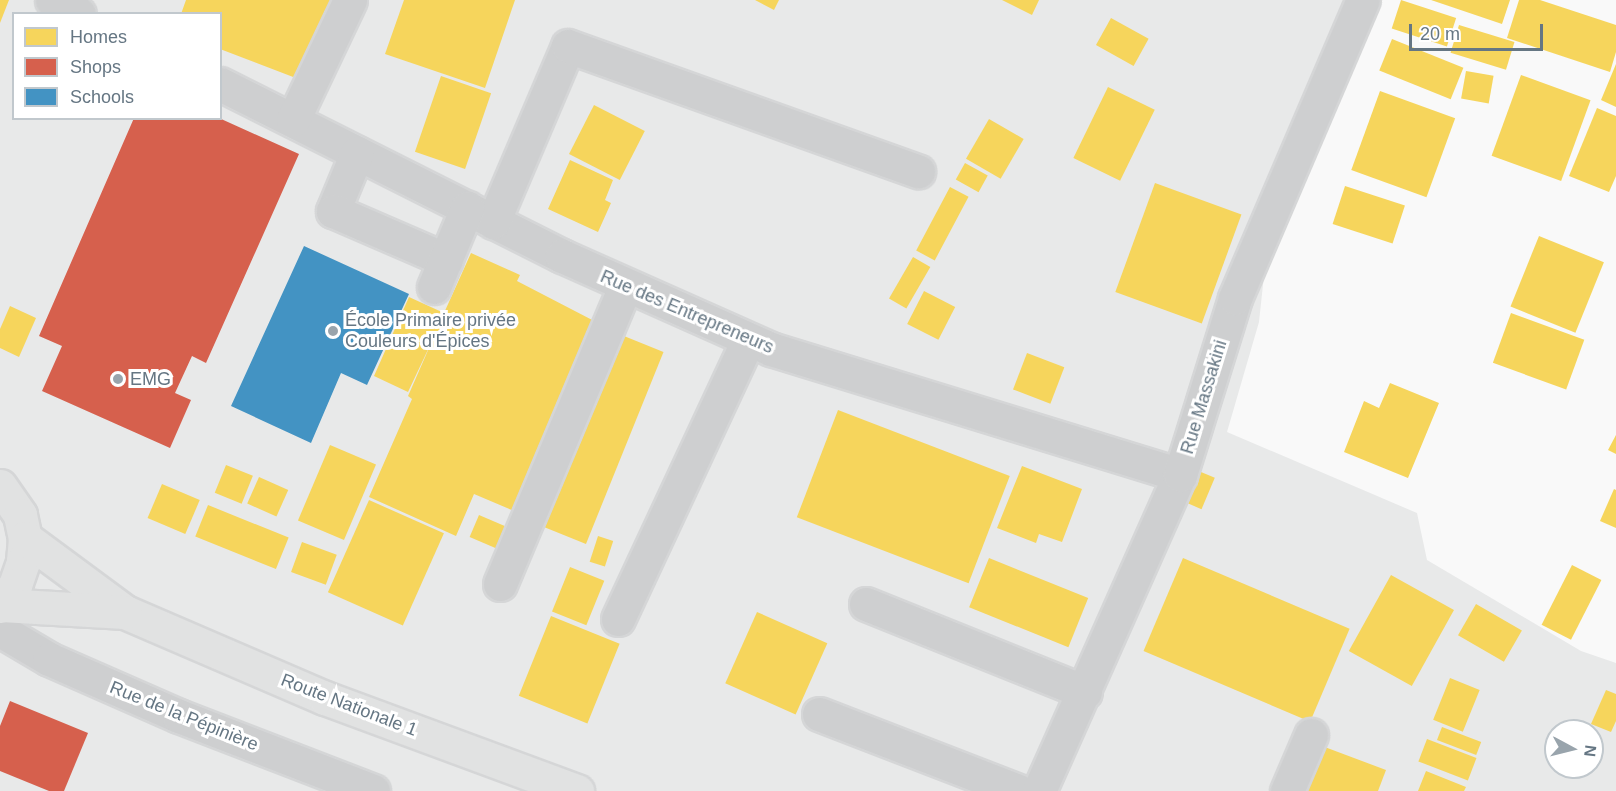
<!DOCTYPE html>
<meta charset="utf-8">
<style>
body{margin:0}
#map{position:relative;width:1616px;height:791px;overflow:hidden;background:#f9f9f9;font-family:Helvetica,sans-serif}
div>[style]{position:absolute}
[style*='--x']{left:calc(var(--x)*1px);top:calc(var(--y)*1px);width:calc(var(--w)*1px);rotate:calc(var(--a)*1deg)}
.built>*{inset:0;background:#e8e9e9}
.homes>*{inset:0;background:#f6d55c;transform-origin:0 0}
.shops>*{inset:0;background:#d6604d}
.schools>*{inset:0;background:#4393c3}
.roads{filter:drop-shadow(2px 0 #d5d6d7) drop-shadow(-2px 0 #d5d6d7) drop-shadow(0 2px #d5d6d7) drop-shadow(0 -2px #d5d6d7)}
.minor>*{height:33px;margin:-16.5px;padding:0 16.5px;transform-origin:16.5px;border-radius:16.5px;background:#cecfd0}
.major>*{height:33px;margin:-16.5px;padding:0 16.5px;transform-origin:16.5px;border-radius:16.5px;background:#e1e2e2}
.dots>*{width:16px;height:16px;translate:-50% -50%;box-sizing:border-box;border:3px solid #fff;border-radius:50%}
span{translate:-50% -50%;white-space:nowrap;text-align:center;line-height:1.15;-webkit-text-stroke:6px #fff;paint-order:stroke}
.street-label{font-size:18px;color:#657683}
.poi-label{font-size:18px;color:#657683}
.left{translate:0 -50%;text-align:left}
.legend{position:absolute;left:12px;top:12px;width:210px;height:108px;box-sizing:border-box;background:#fff;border:2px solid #c1c8cd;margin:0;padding:8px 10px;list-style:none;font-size:18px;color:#657683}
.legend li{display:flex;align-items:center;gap:12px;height:30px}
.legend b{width:30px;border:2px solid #c1c8cd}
.north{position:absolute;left:1544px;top:719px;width:60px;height:60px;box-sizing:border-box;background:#fff;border:2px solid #c1c8cd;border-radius:50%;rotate:97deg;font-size:16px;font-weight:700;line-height:24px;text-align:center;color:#657683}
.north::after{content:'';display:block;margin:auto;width:21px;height:27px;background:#99a4ac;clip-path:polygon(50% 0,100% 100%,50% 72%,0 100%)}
.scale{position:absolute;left:1409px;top:24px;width:134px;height:27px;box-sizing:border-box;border:3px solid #657683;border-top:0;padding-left:8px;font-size:18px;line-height:21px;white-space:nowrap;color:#657683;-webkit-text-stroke:4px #fff;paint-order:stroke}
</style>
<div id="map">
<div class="built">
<div style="clip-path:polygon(evenodd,0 0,1349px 0,1276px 164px,1259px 322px,1227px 432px,1417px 513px,1427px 560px,1581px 651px,1616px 663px,1616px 791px,0 791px,0 0,14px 14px,220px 14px,220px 118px,14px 118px,14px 14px,0 0,1556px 731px,1592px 731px,1592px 767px,1556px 767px,1556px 731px)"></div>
</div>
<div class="homes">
<div style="clip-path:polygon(0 0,9px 0,0 23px)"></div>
<div style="clip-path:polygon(186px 0,331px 0,301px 80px,220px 49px,220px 14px,181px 14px)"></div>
<div style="clip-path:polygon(404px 0,515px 0,485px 88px,385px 54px)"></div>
<div style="clip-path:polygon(755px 0,779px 0,774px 10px)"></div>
<div style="clip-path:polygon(1002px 0,1039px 0,1032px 15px)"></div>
<div style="left:1401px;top:0;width:58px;height:30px;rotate:18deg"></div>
<div style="clip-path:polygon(1431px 0,1510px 0,1502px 24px)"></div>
<div style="clip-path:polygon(1519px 0,1540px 0,1616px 25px,1616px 52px,1610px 72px,1507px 38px)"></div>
<div style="left:1111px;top:18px;width:43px;height:31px;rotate:29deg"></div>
<div style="left:1459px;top:25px;width:58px;height:29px;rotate:17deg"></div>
<div style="left:1392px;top:39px;width:77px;height:34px;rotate:22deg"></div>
<div style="clip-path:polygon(1616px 64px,1616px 107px,1601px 100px)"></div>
<div style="left:1466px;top:71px;width:28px;height:28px;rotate:10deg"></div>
<div style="left:1521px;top:75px;width:74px;height:86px;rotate:20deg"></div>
<div style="left:441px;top:76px;width:53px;height:80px;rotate:19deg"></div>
<div style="left:1108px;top:87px;width:52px;height:79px;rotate:26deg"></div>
<div style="left:1380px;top:91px;width:80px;height:84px;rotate:20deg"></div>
<div style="left:594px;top:105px;width:57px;height:55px;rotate:27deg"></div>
<div style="clip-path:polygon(1597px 108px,1616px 116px,1616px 176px,1609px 192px,1569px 176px)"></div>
<div style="left:989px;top:119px;width:40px;height:46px;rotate:30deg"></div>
<div style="clip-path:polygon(570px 160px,613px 180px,605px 200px,611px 203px,598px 232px,548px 209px)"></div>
<div style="left:965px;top:163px;width:26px;height:19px;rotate:29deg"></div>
<div style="left:1155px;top:183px;width:92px;height:116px;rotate:20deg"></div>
<div style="left:1345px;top:186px;width:63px;height:40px;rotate:18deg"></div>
<div style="left:950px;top:187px;width:21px;height:72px;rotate:28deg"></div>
<div style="left:1539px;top:236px;width:70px;height:76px;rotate:22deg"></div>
<div style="clip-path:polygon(471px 253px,520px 275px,517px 281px,598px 323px,514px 511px,474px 494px,456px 536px,369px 497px,412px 399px,408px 396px,433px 339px,408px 392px,374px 376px,409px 297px,444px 313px)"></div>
<div style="left:913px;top:257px;width:20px;height:48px;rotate:30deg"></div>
<div style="left:924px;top:291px;width:35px;height:37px;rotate:27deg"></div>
<div style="clip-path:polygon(10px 306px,36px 318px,19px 357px,0 348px,0 329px)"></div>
<div style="left:1511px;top:313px;width:78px;height:53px;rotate:20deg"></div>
<div style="left:619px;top:334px;width:48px;height:207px;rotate:22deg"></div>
<div style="left:1027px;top:353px;width:40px;height:39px;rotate:21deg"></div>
<div style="clip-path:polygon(1390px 383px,1439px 403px,1408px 478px,1344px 452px,1364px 401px,1379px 408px)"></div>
<div style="left:838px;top:410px;width:184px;height:115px;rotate:21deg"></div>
<div style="clip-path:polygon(1616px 435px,1616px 454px,1608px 450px)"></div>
<div style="left:330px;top:445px;width:50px;height:82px;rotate:23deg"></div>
<div style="left:226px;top:465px;width:29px;height:30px;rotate:22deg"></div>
<div style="clip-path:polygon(1022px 466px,1082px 489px,1062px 542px,1039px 534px,1036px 543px,997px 528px)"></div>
<div style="left:1201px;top:472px;width:15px;height:34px;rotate:23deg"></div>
<div style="left:259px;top:477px;width:32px;height:29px;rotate:24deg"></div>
<div style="left:162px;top:484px;width:41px;height:37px;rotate:23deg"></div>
<div style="clip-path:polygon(1614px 489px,1616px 490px,1616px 528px,1600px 521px)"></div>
<div style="left:369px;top:500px;width:82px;height:101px;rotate:24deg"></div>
<div style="left:208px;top:505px;width:87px;height:34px;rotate:22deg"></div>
<div style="left:479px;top:515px;width:33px;height:24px;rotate:23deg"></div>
<div style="left:598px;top:536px;width:16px;height:27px;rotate:18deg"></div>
<div style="left:302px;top:542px;width:37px;height:32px;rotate:20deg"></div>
<div style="left:989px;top:558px;width:107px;height:53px;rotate:22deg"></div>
<div style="left:1183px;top:558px;width:181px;height:101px;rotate:23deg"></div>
<div style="left:1572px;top:565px;width:33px;height:67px;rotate:27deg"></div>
<div style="left:570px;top:567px;width:37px;height:48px;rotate:22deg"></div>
<div style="left:1391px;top:575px;width:72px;height:87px;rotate:29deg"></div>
<div style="left:1476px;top:604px;width:53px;height:36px;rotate:30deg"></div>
<div style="left:757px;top:612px;width:77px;height:78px;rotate:24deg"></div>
<div style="left:551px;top:616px;width:74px;height:86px;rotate:22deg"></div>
<div style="left:1450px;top:678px;width:32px;height:45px;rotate:22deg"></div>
<div style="clip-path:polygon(1606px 690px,1616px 694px,1616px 721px,1611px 732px,1591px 724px)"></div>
<div style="left:1442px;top:727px;width:42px;height:14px;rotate:21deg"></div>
<div style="left:1427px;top:739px;width:53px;height:24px;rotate:21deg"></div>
<div style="clip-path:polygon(1322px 746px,1386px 770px,1378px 791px,1305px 791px)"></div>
<div style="clip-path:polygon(1426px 771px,1466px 787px,1464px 791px,1418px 791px)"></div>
</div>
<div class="shops">
<div style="clip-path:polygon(134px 118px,219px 118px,299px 154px,206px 363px,192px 356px,175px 393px,191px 400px,170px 448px,42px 391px,62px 346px,39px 336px)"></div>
<div style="clip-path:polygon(10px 701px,88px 733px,64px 791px,49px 791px,0 771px,0 726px)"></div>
</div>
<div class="schools">
<div style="clip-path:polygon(304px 246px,409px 294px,367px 385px,341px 373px,311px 443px,231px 406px)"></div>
</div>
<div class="roads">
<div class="minor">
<div style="--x:52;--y:0;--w:30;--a:27"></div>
<div style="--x:220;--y:84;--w:383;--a:26.7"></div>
<div style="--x:562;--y:256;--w:229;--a:24"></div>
<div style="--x:771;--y:349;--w:428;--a:17.1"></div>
<div style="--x:293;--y:120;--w:133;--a:-64.6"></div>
<div style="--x:357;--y:153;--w:63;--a:112.5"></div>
<div style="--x:333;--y:211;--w:123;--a:23.4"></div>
<div style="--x:493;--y:222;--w:191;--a:-66.9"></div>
<div style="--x:568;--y:46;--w:372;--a:19.7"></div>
<div style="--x:434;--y:287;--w:86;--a:-67.3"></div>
<div style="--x:500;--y:584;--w:322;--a:-67.2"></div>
<div style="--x:866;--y:604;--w:236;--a:21.9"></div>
<div style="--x:618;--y:619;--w:308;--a:-65"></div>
<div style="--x:0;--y:630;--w:57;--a:30.6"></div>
<div style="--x:49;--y:659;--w:142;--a:23.7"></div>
<div style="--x:179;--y:716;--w:208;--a:21.1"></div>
<div style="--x:819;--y:714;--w:214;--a:21.1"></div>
<div style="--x:1039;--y:791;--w:346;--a:-66"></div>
<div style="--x:1180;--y:475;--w:185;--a:-72.7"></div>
<div style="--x:1235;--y:298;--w:324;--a:-66.8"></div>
<div style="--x:1287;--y:791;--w:61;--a:-66.8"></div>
</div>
<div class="major">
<div style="--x:0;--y:486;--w:35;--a:55"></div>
<div style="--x:20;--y:515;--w:24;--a:78"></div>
<div style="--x:25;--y:538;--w:24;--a:95"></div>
<div style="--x:23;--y:562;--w:24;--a:109"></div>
<div style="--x:15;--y:585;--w:26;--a:126"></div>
<div style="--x:25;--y:538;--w:124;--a:36.5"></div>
<div style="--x:125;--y:612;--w:218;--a:23.3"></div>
<div style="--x:325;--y:698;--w:269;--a:20.3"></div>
<div style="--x:1;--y:605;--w:124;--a:3.2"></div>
</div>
</div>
<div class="dots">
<div style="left:333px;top:331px;background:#99a4ac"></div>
<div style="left:118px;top:379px;background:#99a4ac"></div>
</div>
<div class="street-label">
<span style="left:687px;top:312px;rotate:23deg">Rue des Entrepreneurs</span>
<span style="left:1204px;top:397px;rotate:-73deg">Rue Massakini</span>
<span style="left:349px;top:705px;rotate:21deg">Route Nationale 1</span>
<span style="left:184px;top:716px;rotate:22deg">Rue de la Pépinière</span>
</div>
<div class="poi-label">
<span class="left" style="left:345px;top:331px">École Primaire privée<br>Couleurs d'Épices</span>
<span class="left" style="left:130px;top:379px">EMG</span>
</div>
<ul class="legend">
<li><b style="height:16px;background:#f6d55c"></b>Homes</li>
<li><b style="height:16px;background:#d6604d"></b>Shops</li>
<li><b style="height:16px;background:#4393c3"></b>Schools</li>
</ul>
<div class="north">N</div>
<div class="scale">20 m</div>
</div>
